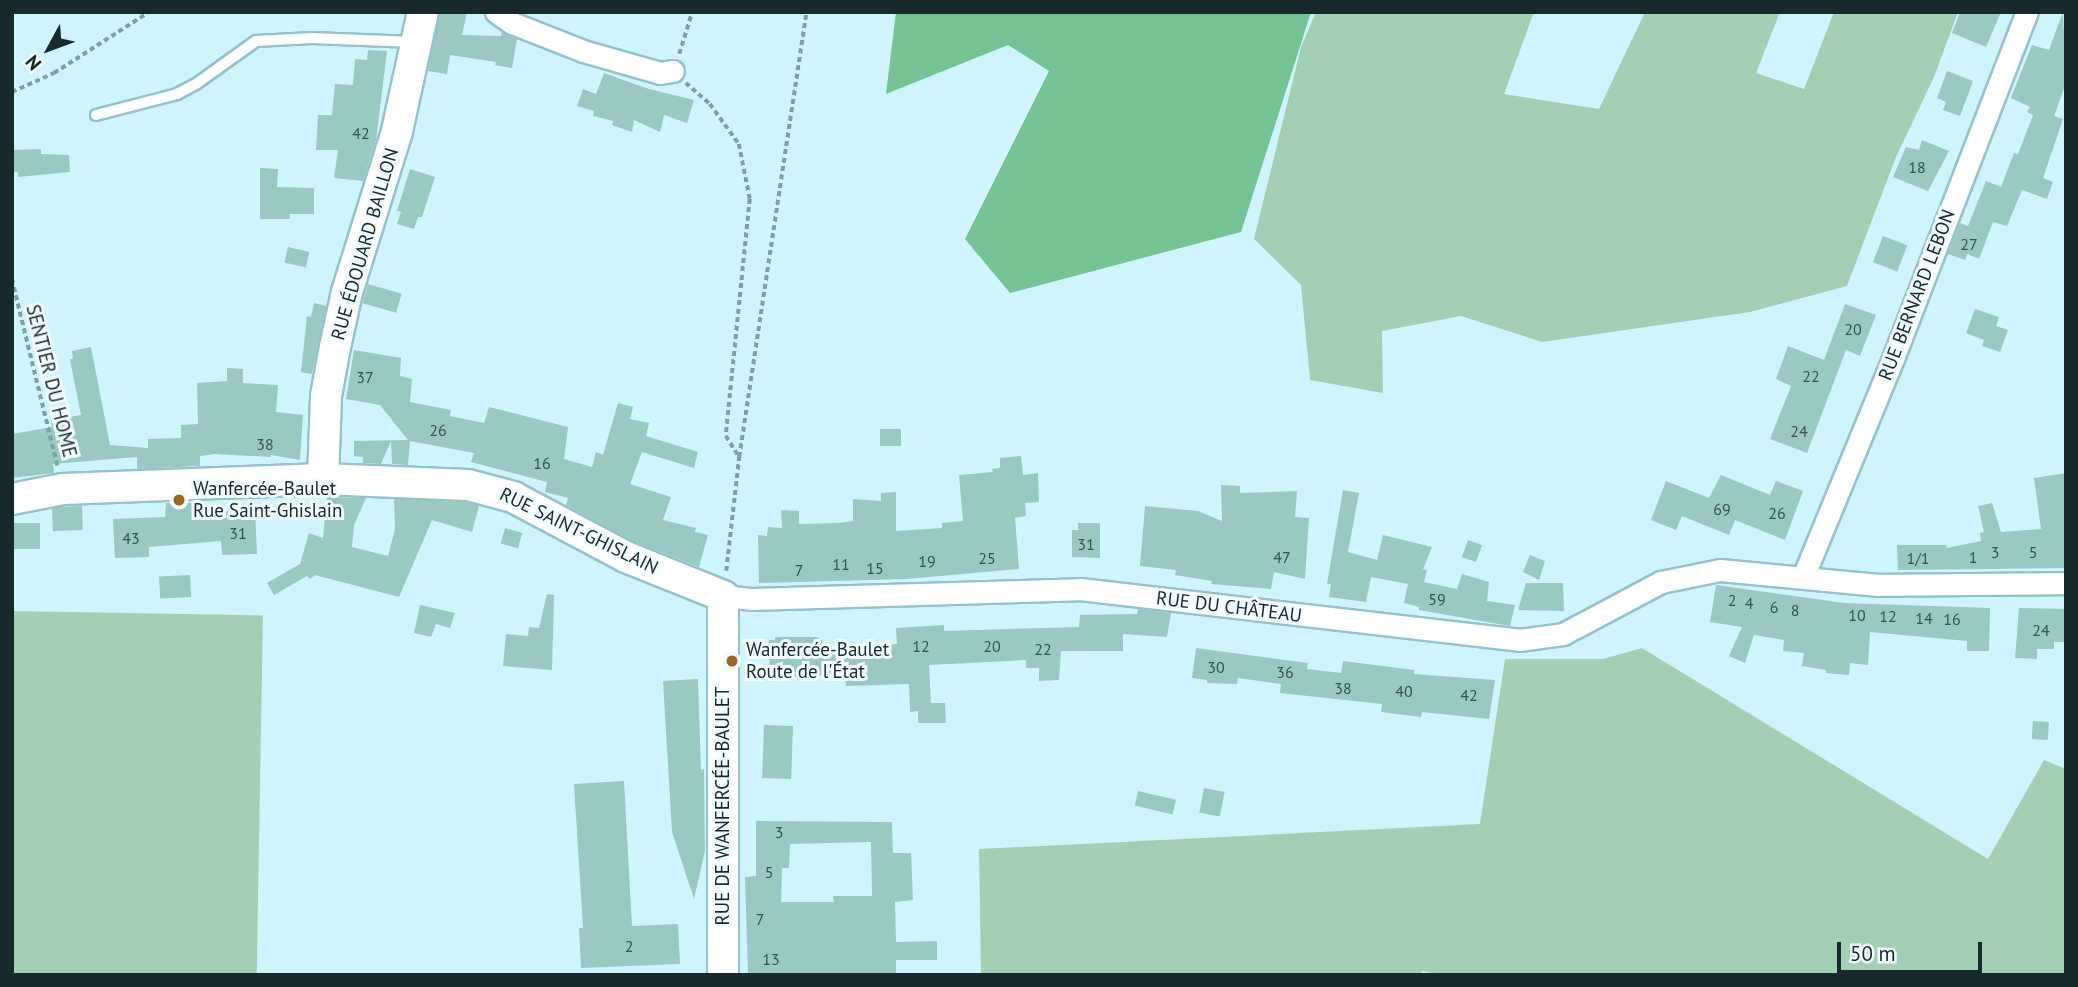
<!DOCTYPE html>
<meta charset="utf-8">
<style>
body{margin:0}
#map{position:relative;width:2078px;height:987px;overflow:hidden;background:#d0f4fe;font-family:"PT Sans",sans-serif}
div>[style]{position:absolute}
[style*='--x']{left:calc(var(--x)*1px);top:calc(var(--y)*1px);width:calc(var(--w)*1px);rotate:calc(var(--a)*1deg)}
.green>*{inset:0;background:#a3d0b4;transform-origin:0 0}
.forest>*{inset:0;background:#76c396}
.building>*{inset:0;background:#9ac8c2;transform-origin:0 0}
.path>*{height:3.5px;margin-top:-1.75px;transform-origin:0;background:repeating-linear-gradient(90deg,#819ea5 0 5px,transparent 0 8.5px)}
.roads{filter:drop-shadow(2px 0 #95c1cd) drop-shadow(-2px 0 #95c1cd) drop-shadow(0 2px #95c1cd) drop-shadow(0 -2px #95c1cd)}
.lane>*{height:10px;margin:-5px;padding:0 5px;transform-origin:5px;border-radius:5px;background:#fff}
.street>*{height:21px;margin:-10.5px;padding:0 10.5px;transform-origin:10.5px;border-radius:10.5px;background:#fff}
.secondary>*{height:30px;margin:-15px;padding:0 15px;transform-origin:15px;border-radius:15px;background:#fff}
.dots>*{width:19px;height:19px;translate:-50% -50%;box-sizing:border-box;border:4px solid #f3fcff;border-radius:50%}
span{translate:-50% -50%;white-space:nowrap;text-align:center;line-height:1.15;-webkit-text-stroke:6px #f3fcff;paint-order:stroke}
.number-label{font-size:16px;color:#385152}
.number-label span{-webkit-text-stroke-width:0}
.street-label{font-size:19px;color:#17292d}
.poi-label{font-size:19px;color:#17292d}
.left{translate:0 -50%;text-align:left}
.frame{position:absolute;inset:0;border:14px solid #17292d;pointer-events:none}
.north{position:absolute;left:14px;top:14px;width:70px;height:70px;-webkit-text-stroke:5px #f3fcff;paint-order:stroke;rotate:229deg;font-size:19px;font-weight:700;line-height:28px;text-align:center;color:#17292d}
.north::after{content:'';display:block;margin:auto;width:24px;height:32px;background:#17292d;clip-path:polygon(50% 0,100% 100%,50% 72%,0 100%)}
.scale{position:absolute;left:1837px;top:942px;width:145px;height:32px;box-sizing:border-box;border:4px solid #17292d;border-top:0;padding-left:9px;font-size:21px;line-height:24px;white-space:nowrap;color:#17292d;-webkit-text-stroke:5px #f3fcff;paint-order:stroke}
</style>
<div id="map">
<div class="green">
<div style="clip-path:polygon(1316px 12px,1534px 12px,1504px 94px,1599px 109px,1645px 12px,1780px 12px,1756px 73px,1804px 89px,1834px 12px,1958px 12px,1934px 77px,1896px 157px,1847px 286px,1750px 312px,1542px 342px,1461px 316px,1382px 331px,1383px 393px,1310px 380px,1301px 285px,1254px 239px,1301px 47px)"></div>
<div style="left:12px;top:611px;width:251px;height:364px;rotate:1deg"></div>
<div style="clip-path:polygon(1642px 648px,1988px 859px,2044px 760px,2066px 769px,2066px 975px,1444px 975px,1422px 971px,1421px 975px,981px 975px,979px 849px,1480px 824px,1505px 659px,1603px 659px)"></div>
</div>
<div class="forest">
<div style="clip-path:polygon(896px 12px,1311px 12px,1241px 232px,1010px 293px,965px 239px,1049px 71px,1008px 45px,886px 94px)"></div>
</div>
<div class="building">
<div style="clip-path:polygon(440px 12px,467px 12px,462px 35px,501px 36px,502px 32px,517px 39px,512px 68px,495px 65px,496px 62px,450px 55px,447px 74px,428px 71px)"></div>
<div style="clip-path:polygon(1960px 12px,2001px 12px,1986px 47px,1952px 33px)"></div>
<div style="clip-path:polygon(2063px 12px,2066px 83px,2054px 116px,2063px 119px,2043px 178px,2053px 182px,2047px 199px,2022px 190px,2007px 226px,1993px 222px,1979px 259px,1967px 254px,1965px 260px,1948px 254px,1960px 223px,1968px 226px,1986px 181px,2001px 187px,2014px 153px,2018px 154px,2033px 115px,2027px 112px,2030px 107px,2011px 98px,2032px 45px,2049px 50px)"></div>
<div style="clip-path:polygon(368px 50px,387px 51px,376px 140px,363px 181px,334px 178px,338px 150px,316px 150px,318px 115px,332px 115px,335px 84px,353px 85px,355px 59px,367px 60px)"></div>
<div style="clip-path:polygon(1947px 71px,1973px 81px,1960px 116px,1943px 110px,1946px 102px,1937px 98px)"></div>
<div style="clip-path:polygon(604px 73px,649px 89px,694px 100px,687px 123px,664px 115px,660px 132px,634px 120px,632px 132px,612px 125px,613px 121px,593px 116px,594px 111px,577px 106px,583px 89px,596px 94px)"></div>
<div style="clip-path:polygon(1922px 140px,1949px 151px,1928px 191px,1893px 177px,1906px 147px,1919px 150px)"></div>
<div style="clip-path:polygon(41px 149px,41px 154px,69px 155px,70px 172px,18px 177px,18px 172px,12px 172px,12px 150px)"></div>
<div style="clip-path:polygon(260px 168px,278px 169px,277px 187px,314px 188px,314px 214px,290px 214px,290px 219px,260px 219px)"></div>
<div style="clip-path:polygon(410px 169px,435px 177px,422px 217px,418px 217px,414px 229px,397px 224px,401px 212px,397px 211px)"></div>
<div style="left:1883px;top:236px;width:26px;height:28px;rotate:21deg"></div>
<div style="left:288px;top:247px;width:22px;height:16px;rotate:13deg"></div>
<div style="left:368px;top:284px;width:35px;height:20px;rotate:16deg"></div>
<div style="clip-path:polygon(314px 303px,326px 306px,312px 374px,301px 372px,307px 316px,311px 317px)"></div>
<div style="clip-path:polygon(1845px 304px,1876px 315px,1860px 356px,1846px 350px,1807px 453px,1770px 439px,1791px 386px,1776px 379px,1788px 346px,1824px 360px)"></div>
<div style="clip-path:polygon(1975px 309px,1999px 317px,1996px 326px,2008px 330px,2000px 352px,1982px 346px,1984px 340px,1966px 333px)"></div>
<div style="clip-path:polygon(91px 347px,110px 445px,148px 448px,148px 439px,181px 438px,181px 425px,198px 424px,197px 383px,227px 381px,227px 368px,243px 369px,243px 383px,278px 385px,276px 412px,303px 415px,300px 460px,271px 455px,271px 457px,215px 454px,200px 456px,200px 466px,137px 469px,137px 457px,53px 464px,54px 473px,12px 478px,12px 434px,52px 427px,51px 420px,81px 415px,70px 359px,73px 359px,72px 351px)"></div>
<div style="clip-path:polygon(354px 350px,401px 358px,400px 376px,412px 379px,410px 402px,451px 410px,450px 416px,484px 423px,489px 407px,568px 427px,564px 459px,592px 467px,596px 452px,603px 455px,618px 403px,633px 407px,630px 419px,649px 423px,646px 436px,698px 452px,694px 468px,642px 452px,630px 484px,671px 497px,663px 520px,696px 528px,695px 532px,708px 535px,699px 567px,633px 541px,566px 505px,568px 498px,545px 492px,547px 482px,471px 462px,474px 453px,410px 441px,408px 465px,392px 464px,391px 441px,381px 464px,363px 463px,363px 457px,354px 456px,354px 441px,408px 440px,380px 405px,346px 399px)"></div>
<div style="left:901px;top:429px;width:17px;height:21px;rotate:90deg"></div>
<div style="clip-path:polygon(1021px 456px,1023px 475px,1038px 473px,1039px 502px,1025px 503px,1026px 516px,1015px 518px,1019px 569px,907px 579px,759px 583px,758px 535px,767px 536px,768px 527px,782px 528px,781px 510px,799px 511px,799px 524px,839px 523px,853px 521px,853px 499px,881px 501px,881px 493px,896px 492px,896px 531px,942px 528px,942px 523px,963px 521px,959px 475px,993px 472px,992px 469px,1000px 468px,1000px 458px)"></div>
<div style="clip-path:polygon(2066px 473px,2066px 568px,1898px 570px,1897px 545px,1946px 545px,1947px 548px,1981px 541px,1980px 533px,1984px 532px,1978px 506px,1992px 503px,2001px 532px,2041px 529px,2034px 478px)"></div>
<div style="clip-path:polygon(1721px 475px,1770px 495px,1776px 481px,1803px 491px,1785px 540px,1735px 520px,1729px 535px,1682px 516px,1676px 530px,1651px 520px,1666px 481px,1709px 498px)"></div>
<div style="clip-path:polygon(1221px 485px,1240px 486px,1240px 493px,1297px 491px,1295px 517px,1309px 518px,1305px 579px,1274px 572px,1271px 589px,1211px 584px,1212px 581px,1175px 575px,1176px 570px,1140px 566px,1145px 506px,1198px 511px,1222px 521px)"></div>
<div style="clip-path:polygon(1343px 490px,1359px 493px,1348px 552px,1377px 560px,1383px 535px,1432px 547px,1423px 569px,1427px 570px,1424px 582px,1457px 589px,1462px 574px,1489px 582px,1487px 601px,1515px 605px,1510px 626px,1419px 610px,1419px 607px,1404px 603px,1408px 584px,1371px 577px,1366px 602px,1329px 597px,1331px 584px,1327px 584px)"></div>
<div style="clip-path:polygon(327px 497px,366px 498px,354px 525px,352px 547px,388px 556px,395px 529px,394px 499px,465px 502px,479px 506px,472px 532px,432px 520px,399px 597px,315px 575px,310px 579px,307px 576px,274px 595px,267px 583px,300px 564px,309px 533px,323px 538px)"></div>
<div style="clip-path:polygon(166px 503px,202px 503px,202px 512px,255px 511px,257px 554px,222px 555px,221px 541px,149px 547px,149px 557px,115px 558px,113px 519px,165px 517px)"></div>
<div style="left:82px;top:506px;width:24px;height:30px;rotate:88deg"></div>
<div style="left:40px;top:523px;width:26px;height:28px;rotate:90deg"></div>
<div style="clip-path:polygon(1078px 523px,1100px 523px,1100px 558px,1072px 557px,1072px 530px,1078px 530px)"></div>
<div style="left:505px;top:528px;width:18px;height:16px;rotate:16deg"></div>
<div style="left:1468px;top:540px;width:15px;height:18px;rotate:20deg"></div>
<div style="clip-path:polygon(1530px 555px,1545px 561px,1539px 580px,1523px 572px)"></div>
<div style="left:190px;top:575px;width:22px;height:31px;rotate:87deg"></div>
<div style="clip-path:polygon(1526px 583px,1563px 583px,1564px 611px,1518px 610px)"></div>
<div style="clip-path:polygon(1716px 585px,1844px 603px,1990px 608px,1989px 651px,1967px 651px,1967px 641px,1870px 632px,1868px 665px,1850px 663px,1849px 675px,1826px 673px,1826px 670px,1802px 666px,1804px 653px,1783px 651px,1784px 640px,1754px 635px,1745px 663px,1729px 656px,1742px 627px,1710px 622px)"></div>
<div style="clip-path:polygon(547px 594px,554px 595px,552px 670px,503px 666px,506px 634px,528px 636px,529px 627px,539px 628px)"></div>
<div style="clip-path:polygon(420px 605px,455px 613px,450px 628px,436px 624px,431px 637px,414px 633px)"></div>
<div style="clip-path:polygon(2019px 608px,2066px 609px,2066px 642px,2054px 642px,2054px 649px,2037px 649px,2037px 659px,2015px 658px)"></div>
<div style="clip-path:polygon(1138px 609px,1171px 613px,1167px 637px,1123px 634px,1123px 651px,1061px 651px,1059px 680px,1039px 681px,1039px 668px,1026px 668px,1026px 660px,929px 665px,931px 703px,945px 703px,946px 723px,918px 723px,918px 711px,910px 712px,909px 684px,846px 686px,845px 674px,781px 678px,781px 676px,770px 676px,769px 640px,775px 640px,775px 637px,816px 637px,822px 640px,822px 655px,874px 652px,874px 645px,897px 644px,896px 628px,944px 625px,944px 631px,1079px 627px,1080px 615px,1137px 614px)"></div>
<div style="clip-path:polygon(1196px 648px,1308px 663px,1307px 669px,1341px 673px,1343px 661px,1414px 670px,1414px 674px,1495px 680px,1489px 719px,1422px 712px,1421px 717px,1381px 712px,1382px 704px,1280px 693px,1281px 684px,1238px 678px,1237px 684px,1207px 683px,1207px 680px,1192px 678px)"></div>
<div style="clip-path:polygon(698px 679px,701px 770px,704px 769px,705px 851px,694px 899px,672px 832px,663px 681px)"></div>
<div style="left:2033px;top:721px;width:16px;height:18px;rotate:4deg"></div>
<div style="left:764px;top:725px;width:29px;height:53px;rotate:2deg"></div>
<div style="clip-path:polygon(624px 781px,632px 926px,678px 924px,680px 964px,581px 968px,579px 928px,583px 928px,574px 784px)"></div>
<div style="left:1204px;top:788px;width:21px;height:25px;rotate:11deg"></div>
<div style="left:1138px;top:791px;width:39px;height:15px;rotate:13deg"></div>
<div style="clip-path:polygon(evenodd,756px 821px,892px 822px,893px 853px,911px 853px,913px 900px,895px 902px,896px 942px,937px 941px,937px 960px,896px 960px,896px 975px,748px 975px,745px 877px,756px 876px,756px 821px,871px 842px,872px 896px,833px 896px,834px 902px,781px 902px,782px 868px,789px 868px,790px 844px,871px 842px)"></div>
</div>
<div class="path">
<div style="--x:679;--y:54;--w:44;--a:-72.8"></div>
<div style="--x:686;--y:83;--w:32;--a:41"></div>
<div style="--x:710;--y:104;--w:49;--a:54.1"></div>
<div style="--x:739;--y:144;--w:56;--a:78.7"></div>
<div style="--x:750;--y:199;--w:238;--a:95.8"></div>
<div style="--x:726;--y:436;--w:22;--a:58"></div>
<div style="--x:12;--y:92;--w:46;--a:-24.3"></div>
<div style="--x:54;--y:73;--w:113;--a:-32.7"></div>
<div style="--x:12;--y:279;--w:195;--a:76.3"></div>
<div style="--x:726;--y:571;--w:115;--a:-83.5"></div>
<div style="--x:739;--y:457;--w:450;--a:-81.4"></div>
</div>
<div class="roads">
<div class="lane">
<div style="--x:96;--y:115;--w:84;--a:-14.5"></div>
<div style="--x:177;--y:94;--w:21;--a:-28"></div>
<div style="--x:196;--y:84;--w:74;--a:-35.6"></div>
<div style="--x:256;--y:41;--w:56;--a:-3.1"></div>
<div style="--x:312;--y:38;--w:102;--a:2.2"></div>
</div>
<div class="street">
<div style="--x:496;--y:12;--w:19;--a:35"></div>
<div style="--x:512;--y:23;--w:76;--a:21.5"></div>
<div style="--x:583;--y:51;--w:80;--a:15.9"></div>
<div style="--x:660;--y:73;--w:13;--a:-9"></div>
<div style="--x:1803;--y:577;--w:239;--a:-67.6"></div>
<div style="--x:1894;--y:356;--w:369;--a:-68.9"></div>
<div style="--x:723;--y:596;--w:28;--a:6"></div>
<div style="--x:751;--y:599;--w:329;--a:-1.7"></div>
<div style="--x:1080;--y:589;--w:442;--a:6.6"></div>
<div style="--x:1519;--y:640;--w:44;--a:-7.8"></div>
<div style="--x:1563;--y:634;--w:111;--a:-28"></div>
<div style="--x:1661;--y:582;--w:60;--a:-11.5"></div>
<div style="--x:1720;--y:570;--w:159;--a:5.4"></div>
<div style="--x:1878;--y:585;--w:188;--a:-0.6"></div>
</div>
<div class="secondary">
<div style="--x:323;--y:479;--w:83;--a:-87.9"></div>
<div style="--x:326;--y:396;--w:50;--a:-79.6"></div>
<div style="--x:335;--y:347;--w:56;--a:-77.7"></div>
<div style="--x:347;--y:292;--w:169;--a:-72.7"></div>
<div style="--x:397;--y:131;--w:122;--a:-77.7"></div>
<div style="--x:12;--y:499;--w:52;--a:-11.1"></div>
<div style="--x:63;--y:489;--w:260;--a:-2.2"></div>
<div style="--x:323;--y:479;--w:145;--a:2.4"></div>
<div style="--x:468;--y:485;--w:47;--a:14.9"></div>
<div style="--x:513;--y:497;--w:128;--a:28"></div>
<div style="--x:626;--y:557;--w:105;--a:21.9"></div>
<div style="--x:723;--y:596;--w:379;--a:90"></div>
</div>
</div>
<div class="dots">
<div style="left:179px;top:500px;background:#9a651c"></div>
<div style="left:732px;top:661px;background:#9a651c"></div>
</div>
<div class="number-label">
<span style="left:361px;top:133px">42</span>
<span style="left:1917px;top:167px">18</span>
<span style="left:1969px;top:244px">27</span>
<span style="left:1853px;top:329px">20</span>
<span style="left:1811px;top:376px">22</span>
<span style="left:365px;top:377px">37</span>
<span style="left:438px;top:430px">26</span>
<span style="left:1799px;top:431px">24</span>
<span style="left:265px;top:444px">38</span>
<span style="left:542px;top:463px">16</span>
<span style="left:1722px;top:509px">69</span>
<span style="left:1777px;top:513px">26</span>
<span style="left:238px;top:533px">31</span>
<span style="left:131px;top:538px">43</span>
<span style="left:1086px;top:544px">31</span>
<span style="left:1995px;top:552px">3</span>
<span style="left:2033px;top:552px">5</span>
<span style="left:1282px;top:557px">47</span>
<span style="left:1973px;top:557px">1</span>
<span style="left:987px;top:558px">25</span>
<span style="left:1918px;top:558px">1/1</span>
<span style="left:927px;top:561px">19</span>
<span style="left:841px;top:564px">11</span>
<span style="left:875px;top:568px">15</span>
<span style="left:799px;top:570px">7</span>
<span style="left:1437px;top:599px">59</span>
<span style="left:1732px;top:600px">2</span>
<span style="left:1749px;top:603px">4</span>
<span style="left:1774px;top:607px">6</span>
<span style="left:1795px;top:610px">8</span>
<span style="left:1857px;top:615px">10</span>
<span style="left:1888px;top:616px">12</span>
<span style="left:1924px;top:618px">14</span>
<span style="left:1952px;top:619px">16</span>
<span style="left:2041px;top:630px">24</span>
<span style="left:921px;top:646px">12</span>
<span style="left:992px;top:646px">20</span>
<span style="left:1043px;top:649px">22</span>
<span style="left:1216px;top:667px">30</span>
<span style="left:1285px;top:672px">36</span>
<span style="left:1343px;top:688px">38</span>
<span style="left:1404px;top:691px">40</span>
<span style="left:1469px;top:695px">42</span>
<span style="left:779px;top:832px">3</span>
<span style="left:769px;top:872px">5</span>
<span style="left:760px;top:919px">7</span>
<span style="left:629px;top:946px">2</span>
<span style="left:771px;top:959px">13</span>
</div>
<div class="street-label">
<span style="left:365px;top:244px;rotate:-74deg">RUE ÉDOUARD BAILLON</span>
<span style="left:1917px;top:295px;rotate:-69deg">RUE BERNARD LEBON</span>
<span style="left:51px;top:381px;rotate:76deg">SENTIER DU HOME</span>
<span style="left:579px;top:531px;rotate:26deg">RUE SAINT-GHISLAIN</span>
<span style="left:1229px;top:607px;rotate:7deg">RUE DU CHÂTEAU</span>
<span style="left:723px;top:806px;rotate:-90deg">RUE DE WANFERCÉE-BAULET</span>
</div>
<div class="poi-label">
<span class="left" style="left:193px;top:500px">Wanfercée-Baulet<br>Rue Saint-Ghislain</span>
<span class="left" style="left:746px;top:661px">Wanfercée-Baulet<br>Route de l'État</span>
</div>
<div class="frame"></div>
<div class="north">N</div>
<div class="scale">50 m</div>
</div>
